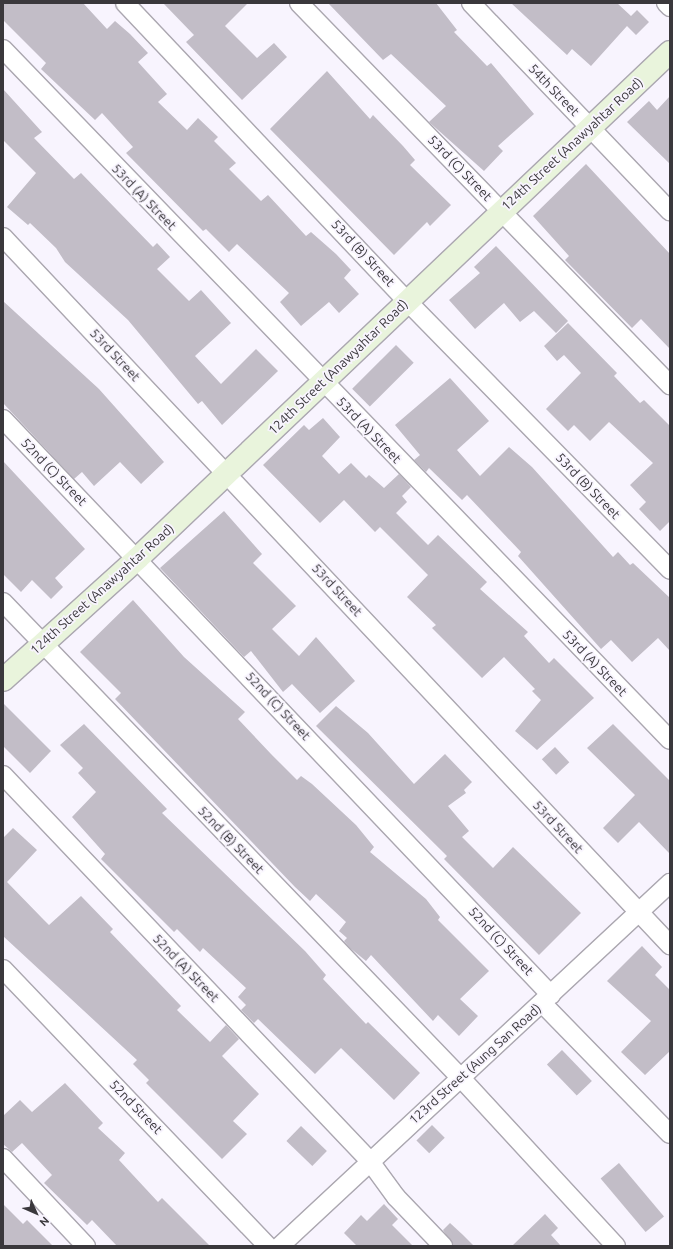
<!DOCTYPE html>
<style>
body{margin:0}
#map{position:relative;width:673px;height:1249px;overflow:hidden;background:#f8f4fe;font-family:Ubuntu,sans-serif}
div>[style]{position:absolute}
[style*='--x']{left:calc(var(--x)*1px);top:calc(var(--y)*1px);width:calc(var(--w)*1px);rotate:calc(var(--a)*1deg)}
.building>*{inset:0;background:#c2bdc7;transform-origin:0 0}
.roads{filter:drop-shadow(1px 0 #aba7b0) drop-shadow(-1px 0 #aba7b0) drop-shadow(0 1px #aba7b0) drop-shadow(0 -1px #aba7b0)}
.street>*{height:18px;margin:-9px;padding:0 9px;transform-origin:9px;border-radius:9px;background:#fff}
.secondary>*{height:22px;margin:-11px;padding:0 11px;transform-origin:11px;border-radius:11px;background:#e9f4dc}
span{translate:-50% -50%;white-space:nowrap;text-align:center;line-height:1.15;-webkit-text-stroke:3.5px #f8f4fe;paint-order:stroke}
.street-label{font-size:13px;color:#3a383c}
.frame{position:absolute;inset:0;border:4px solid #3a383c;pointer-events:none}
.north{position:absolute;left:16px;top:1193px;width:40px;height:40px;-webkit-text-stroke:3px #f8f4fe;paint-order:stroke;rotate:135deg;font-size:11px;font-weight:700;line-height:16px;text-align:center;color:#3a383c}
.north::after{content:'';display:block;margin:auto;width:14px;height:18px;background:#3a383c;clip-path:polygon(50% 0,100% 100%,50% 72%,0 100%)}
</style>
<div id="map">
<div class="building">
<div style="clip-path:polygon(3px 3px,83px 3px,107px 29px,115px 21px,130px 34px,148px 53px,138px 62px,167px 94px,158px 102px,187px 130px,198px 118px,218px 137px,214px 141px,236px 163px,229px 169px,261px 201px,268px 195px,306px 236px,311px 232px,336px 254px,351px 270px,344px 278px,359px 294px,339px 313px,329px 302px,301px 326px,280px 302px,289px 293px,237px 244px,229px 252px,206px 229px,203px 231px,126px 153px,133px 147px,102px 113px,95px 120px,41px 69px,46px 63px,3px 20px)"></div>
<div style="clip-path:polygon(163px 3px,248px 3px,225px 26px,257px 58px,274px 43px,287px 57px,242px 100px,186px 42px,194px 35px)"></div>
<div style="clip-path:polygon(328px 3px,436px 3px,457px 30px,454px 32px,487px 66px,491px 63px,534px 114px,498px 146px,503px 151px,484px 171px,429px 122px,446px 106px,391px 54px,383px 60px)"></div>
<div style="clip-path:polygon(511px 3px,617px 3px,631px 16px,637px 10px,649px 22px,636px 35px,627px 26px,591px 66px,572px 49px,567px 55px)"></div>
<div style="clip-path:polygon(327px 71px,370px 119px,373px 115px,403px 146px,415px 160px,410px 165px,451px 205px,430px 226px,427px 222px,394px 255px,270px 129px)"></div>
<div style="clip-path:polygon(3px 89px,42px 132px,34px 138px,74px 179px,81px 173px,153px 247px,157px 243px,170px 257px,157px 269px,189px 301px,201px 290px,231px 323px,195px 356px,221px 384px,256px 349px,278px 371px,222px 425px,202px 401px,198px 404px,128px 320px,65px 262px,56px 248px,30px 223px,28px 225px,7px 207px,36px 173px,3px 140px)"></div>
<div style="clip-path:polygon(670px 96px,670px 164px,627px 122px,649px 101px,657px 110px)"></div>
<div style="clip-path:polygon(586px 164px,670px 254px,670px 349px,641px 319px,632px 328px,565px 260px,569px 256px,533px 216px)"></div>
<div style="clip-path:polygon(496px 246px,568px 321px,556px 333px,534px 311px,520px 322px,504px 303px,475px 329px,449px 300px,480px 273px,474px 267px)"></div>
<div style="clip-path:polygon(3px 301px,99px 389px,164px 462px,141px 484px,120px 462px,94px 486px,82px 472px,74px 479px,3px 403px)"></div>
<div style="clip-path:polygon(568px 323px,617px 373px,614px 376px,640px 403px,644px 400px,670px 426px,670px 521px,660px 531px,639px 509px,646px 502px,630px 485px,653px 463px,609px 422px,590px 441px,574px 425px,568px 431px,546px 409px,581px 373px,564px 355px,557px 361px,544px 346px)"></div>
<div style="left:396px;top:345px;width:25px;height:62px;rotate:45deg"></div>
<div style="clip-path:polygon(450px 378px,489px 421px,457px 450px,480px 476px,509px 447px,532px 467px,613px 557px,618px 552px,630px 565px,633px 563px,670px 598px,670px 651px,658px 638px,632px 662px,611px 640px,601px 649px,518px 556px,521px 552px,467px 495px,462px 500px,429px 468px,426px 472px,414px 460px,420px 455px,395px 425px)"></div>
<div style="clip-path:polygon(323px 418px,340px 437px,322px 456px,339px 474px,351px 463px,366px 478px,369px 475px,384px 488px,399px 474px,411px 487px,402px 496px,407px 502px,396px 513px,428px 545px,438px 535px,487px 582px,480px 589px,528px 632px,524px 636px,549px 663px,554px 658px,594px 698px,537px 750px,515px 731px,541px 700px,532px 691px,535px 689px,504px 657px,482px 678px,432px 628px,436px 625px,407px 597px,428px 575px,380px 527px,375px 532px,344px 500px,320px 523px,263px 465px,304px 425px,309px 430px)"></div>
<div style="clip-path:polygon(3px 461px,85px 549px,55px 578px,63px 587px,51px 599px,32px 580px,21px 592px,3px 574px)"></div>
<div style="clip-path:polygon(224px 511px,262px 554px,253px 563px,296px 606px,272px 629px,299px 656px,316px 637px,355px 681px,320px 713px,292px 684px,283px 692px,251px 651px,244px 657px,160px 568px)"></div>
<div style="clip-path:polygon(133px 600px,184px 657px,245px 712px,238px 719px,271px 754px,297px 780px,301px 776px,312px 784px,356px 825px,374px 847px,370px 852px,426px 899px,440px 917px,438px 920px,489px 971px,460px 999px,478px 1016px,459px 1036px,438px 1015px,433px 1021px,371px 955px,366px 961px,350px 948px,344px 941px,347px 938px,339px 931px,346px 922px,316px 894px,310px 901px,295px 887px,115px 699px,121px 693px,80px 652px)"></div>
<div style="clip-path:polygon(3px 703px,51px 751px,30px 773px,3px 746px)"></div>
<div style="clip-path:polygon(336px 706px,368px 733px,414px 784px,445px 754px,472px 782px,464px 790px,466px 793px,448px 806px,469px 831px,462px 837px,493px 868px,513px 847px,581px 913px,539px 955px,444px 859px,447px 856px,316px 726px)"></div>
<div style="clip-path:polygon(84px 724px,167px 809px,162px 813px,305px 951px,326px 975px,323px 979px,366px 1024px,368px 1022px,420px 1073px,394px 1100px,341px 1048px,315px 1074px,258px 1019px,254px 1023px,241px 1010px,246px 1005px,238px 997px,246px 988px,203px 948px,200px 952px,177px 929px,174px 932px,101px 859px,105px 854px,72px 817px,96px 792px,78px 773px,83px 768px,60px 745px)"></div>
<div style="clip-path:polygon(613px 724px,670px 781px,670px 854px,639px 822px,618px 843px,603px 828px,635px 795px,587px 748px)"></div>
<div style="left:555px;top:747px;width:21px;height:18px;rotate:47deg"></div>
<div style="clip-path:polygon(13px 828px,37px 850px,7px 882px,42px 918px,49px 925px,81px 896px,113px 929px,110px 932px,181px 1006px,177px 1010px,210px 1042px,226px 1025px,239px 1039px,222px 1056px,259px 1094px,233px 1121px,247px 1134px,222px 1159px,146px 1083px,149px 1080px,133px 1064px,137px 1060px,3px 936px,3px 838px)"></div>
<div style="clip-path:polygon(642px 946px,662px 967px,655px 975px,670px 990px,670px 1051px,645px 1075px,621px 1052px,651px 1021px,607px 981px)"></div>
<div style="left:562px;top:1050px;width:43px;height:21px;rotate:46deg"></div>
<div style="clip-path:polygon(65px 1083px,103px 1123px,98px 1128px,125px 1153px,119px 1160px,158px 1202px,162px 1198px,210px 1246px,117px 1246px,92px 1220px,87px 1225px,44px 1183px,52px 1175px,22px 1143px,12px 1152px,3px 1144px,3px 1116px,20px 1100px,32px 1112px)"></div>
<div style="left:432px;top:1125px;width:18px;height:22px;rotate:45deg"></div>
<div style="left:301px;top:1126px;width:36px;height:21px;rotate:44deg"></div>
<div style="left:619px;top:1163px;width:70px;height:24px;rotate:50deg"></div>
<div style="clip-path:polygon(3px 1204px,23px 1224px,27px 1220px,53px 1246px,3px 1246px)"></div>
<div style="clip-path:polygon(384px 1204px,398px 1219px,392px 1225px,413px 1246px,357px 1246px,344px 1233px,361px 1215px,367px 1221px)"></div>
<div style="clip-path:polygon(545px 1214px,558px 1228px,551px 1235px,561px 1246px,512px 1246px)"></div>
<div style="clip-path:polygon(450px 1223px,463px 1235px,474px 1246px,453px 1246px,443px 1230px)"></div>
</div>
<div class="roads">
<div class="street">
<div style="--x:125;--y:3;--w:410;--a:46.6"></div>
<div style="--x:407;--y:301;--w:376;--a:45.6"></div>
<div style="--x:299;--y:3;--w:533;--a:45.84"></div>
<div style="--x:471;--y:3;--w:288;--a:46.3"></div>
<div style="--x:666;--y:3;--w:6;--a:45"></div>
<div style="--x:3;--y:49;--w:960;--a:46.01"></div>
<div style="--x:3;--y:237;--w:973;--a:46.71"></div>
<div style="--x:3;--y:419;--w:795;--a:46.43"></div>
<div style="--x:3;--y:602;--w:659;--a:46.11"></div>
<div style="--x:460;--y:1077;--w:230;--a:47.3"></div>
<div style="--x:3;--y:775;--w:531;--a:46.45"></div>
<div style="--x:369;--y:1160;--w:46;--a:53.9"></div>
<div style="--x:396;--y:1197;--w:68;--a:46.2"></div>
<div style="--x:3;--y:969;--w:383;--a:46.3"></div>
<div style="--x:542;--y:1003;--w:183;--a:45.7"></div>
<div style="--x:3;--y:1158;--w:121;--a:46.7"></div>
<div style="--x:280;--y:1246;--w:533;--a:-42.95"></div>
</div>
<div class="secondary">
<div style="--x:3;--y:680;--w:182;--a:-42.1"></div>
<div style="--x:138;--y:558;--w:734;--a:-43.57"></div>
</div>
</div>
<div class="street-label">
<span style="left:554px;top:90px;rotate:46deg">54th Street</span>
<span style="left:572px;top:144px;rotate:-43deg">124th Street (Anawyahtar Road)</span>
<span style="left:460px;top:168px;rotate:46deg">53rd (C) Street</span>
<span style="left:144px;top:197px;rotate:46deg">53rd (A) Street</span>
<span style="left:363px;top:253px;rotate:47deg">53rd (B) Street</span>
<span style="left:115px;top:355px;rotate:47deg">53rd Street</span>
<span style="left:338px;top:367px;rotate:-44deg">124th Street (Anawyahtar Road)</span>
<span style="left:369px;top:430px;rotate:46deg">53rd (A) Street</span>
<span style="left:54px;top:472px;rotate:46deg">52nd (C) Street</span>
<span style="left:588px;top:486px;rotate:46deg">53rd (B) Street</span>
<span style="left:102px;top:589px;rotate:-42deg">124th Street (Anawyahtar Road)</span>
<span style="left:337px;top:590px;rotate:47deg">53rd Street</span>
<span style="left:595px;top:663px;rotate:46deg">53rd (A) Street</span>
<span style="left:278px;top:706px;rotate:47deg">52nd (C) Street</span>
<span style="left:558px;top:827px;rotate:47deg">53rd Street</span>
<span style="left:231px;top:840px;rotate:46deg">52nd (B) Street</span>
<span style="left:501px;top:941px;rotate:47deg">52nd (C) Street</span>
<span style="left:186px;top:968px;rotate:46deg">52nd (A) Street</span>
<span style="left:475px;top:1064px;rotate:-42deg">123rd Street (Aung San Road)</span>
<span style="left:136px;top:1107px;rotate:46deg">52nd Street</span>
</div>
<div class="frame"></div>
<div class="north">N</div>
</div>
